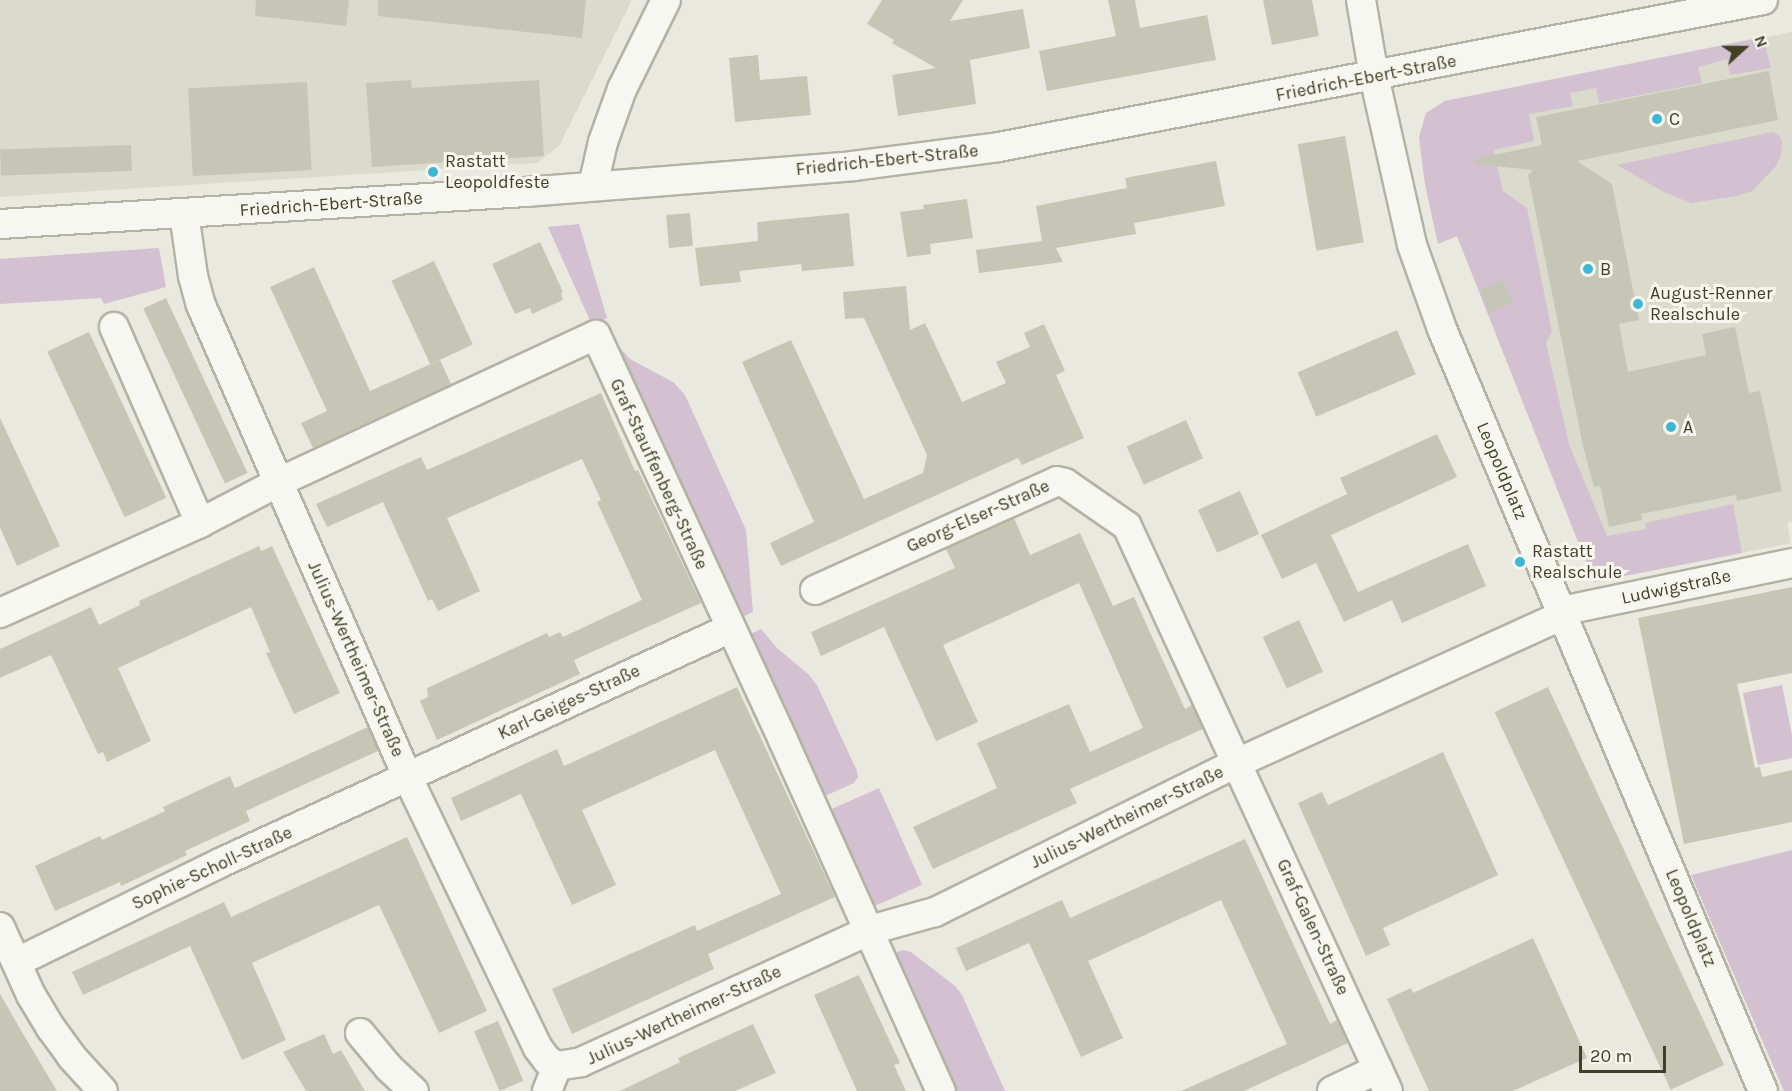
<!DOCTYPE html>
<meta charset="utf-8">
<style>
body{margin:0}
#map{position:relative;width:1792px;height:1091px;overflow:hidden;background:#e9e9df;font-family:Karla,sans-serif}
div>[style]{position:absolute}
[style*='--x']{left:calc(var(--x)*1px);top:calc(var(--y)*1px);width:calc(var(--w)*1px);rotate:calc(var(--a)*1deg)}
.built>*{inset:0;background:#dbdbcd}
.green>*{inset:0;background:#d3c0d1;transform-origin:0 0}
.building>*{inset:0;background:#c6c6b6;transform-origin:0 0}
.roads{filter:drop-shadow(2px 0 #b3b3a4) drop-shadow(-2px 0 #b3b3a4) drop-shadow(0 2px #b3b3a4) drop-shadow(0 -2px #b3b3a4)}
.street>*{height:28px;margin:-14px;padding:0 14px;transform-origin:14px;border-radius:14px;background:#f7f7f2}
.dots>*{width:16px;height:16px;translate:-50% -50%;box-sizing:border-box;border:3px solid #f6f6ef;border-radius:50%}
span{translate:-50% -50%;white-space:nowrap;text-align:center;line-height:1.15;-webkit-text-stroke:6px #f6f6ef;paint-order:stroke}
.street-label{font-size:18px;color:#414027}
.poi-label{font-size:18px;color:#414027}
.left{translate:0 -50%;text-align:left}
.north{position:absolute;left:1714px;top:18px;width:60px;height:60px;-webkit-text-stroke:4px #f6f6ef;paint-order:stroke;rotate:69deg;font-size:16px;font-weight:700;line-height:24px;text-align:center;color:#414027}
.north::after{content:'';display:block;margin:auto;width:21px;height:27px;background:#414027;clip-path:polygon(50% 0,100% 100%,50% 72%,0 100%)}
.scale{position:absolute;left:1579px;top:1046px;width:87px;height:27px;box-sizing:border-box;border:3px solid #414027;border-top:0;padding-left:8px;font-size:18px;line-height:21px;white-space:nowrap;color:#414027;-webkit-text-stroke:4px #f6f6ef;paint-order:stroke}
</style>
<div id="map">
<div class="built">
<div style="clip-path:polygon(0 0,632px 0,559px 146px,537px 163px,0 197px)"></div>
<div style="clip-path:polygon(1792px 32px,1792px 521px,1787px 523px,1791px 543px,1594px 582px,1457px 236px,1438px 244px,1425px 184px,1419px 137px,1426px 113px,1445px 101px)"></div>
</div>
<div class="green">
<div style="clip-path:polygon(1763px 37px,1771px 68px,1730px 75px,1727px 59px,1698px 67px,1702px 83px,1599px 103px,1596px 88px,1570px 93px,1573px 106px,1529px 114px,1534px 141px,1494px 150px,1503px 191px,1527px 208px,1552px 332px,1546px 343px,1569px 444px,1607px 536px,1646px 529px,1645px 523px,1733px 504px,1742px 553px,1594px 582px,1457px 236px,1438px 244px,1425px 184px,1419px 137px,1426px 113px,1445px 101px)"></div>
<div style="clip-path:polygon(1772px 132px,1779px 135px,1782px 142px,1781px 155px,1776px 166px,1752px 191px,1737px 196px,1691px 203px,1664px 192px,1617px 165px)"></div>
<div style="clip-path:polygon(579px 224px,607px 318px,592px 325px,548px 227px)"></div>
<div style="clip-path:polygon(159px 248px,166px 287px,104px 304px,101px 298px,0 304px,0 259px)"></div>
<div style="clip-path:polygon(620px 348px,630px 359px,673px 382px,685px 395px,746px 530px,753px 612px,736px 620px,615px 350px)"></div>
<div style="clip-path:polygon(761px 629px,777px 648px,808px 674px,817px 685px,857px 771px,858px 777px,854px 783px,816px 800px,744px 637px)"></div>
<div style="clip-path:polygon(1782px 685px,1792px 736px,1792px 758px,1758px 765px,1743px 693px)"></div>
<div style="left:879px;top:788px;width:106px;height:61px;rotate:66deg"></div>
<div style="clip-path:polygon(1792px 850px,1792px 1091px,1784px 1091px,1691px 875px)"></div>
<div style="clip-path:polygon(903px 950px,911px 952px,955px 986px,962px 995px,1005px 1091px,949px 1091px,887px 956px)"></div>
</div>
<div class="building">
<div style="clip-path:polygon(256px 0,349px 0,346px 26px,255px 16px)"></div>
<div style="clip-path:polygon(378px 0,586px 0,582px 38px,378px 16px)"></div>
<div style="clip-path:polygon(882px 0,963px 0,950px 21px,1023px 9px,1030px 48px,970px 60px,976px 104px,898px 116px,892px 75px,936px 68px,892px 43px,894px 40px,867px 24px)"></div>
<div style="clip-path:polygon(1108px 0,1135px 0,1140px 28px,1207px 15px,1216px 60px,1047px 91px,1039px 51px,1116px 36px)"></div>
<div style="clip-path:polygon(1263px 0,1312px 0,1319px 36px,1272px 45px)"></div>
<div style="clip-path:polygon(758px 55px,760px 80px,807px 76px,811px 115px,735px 122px,729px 58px)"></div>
<div style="clip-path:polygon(1769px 71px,1778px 120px,1577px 161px,1612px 184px,1639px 320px,1619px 324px,1628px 372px,1706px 355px,1702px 334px,1735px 327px,1749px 393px,1760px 391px,1782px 491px,1737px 501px,1736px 495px,1641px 514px,1642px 520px,1609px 527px,1600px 486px,1594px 487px,1583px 446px,1528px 175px,1533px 170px,1475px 164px,1475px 159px,1542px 145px,1536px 117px)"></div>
<div style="clip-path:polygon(411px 80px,412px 88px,539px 80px,544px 156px,372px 167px,366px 83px)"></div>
<div style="left:307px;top:82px;width:88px;height:119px;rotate:87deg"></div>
<div style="left:1345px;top:136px;width:108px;height:48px;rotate:80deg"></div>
<div style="left:131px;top:145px;width:26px;height:131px;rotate:88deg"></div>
<div style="clip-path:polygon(1216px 161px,1225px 206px,1134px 223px,1136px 234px,1056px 248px,1063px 262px,979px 273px,976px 250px,1042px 241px,1036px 206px,1127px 188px,1125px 178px)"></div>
<div style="clip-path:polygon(967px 199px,973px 238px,930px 244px,931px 254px,907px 257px,900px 212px,924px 209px,923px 205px)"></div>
<div style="left:690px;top:213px;width:33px;height:24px;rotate:85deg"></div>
<div style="clip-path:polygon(849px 213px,854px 266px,802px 271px,801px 264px,739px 271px,741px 282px,700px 286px,695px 248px,758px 241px,757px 222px)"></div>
<div style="clip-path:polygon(540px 242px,563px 292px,561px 293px,563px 300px,532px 314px,530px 308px,515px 314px,492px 264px)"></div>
<div style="left:434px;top:261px;width:92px;height:47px;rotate:65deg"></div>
<div style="clip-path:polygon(314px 267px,370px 391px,440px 360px,451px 384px,313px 448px,301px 423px,327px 411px,270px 287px)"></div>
<div style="left:1503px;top:280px;width:25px;height:25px;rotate:67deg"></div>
<div style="clip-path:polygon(906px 286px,910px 330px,925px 323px,962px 402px,1006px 383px,996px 362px,1030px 347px,1024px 333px,1044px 324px,1065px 371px,1056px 375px,1084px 438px,1022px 465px,1018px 458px,781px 566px,770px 543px,814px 522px,742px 362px,791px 340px,864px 499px,923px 473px,927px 455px,911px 420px,864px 318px,845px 319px,843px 292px)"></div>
<div style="left:166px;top:298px;width:193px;height:25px;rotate:65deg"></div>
<div style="left:1397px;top:330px;width:48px;height:108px;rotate:67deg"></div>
<div style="left:89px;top:332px;width:183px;height:46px;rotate:65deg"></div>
<div style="clip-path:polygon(601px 393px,635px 471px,638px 470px,701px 603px,574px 660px,580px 674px,437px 740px,420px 701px,428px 697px,427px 688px,547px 633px,549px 637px,560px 632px,563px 637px,642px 600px,597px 502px,601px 500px,582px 459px,447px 518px,480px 591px,438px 611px,432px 599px,428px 601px,383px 502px,327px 527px,316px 504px,421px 457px,427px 470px)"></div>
<div style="clip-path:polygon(0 418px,60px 546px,17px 566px,0 527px)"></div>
<div style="left:1186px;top:420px;width:42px;height:65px;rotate:66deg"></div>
<div style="clip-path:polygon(1437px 434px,1457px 477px,1331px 535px,1358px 592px,1468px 544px,1486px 586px,1402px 623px,1392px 600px,1344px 622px,1316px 563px,1282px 579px,1261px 535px,1347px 494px,1340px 478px)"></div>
<div style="left:1240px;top:491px;width:47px;height:46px;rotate:66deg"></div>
<div style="clip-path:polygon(1014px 518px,1030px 555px,1080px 533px,1113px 606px,1134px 597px,1185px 709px,1192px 705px,1203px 729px,1083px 783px,1070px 789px,1077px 803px,933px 869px,913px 827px,997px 788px,977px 743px,1069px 704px,1090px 752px,1143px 728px,1079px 583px,943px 645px,978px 722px,936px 741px,884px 627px,821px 656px,811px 632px,955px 568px,946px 549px)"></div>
<div style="clip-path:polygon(259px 546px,261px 551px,272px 546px,340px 693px,294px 714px,266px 653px,270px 652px,251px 607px,118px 668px,151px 741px,107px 762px,103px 752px,98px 754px,51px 655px,0 678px,0 649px,91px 607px,99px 625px,140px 605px,139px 601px)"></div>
<div style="clip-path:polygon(1792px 587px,1792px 673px,1737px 684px,1755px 768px,1760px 767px,1762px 777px,1792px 770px,1792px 822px,1684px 844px,1638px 618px)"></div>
<div style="left:1299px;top:620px;width:57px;height:40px;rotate:65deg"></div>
<div style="clip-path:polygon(737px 687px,835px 897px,708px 954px,714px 969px,572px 1034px,552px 989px,695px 925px,697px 931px,781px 894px,715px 750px,582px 810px,616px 885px,572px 905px,521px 794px,461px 821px,451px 798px,557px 749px,564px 766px)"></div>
<div style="left:1548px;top:687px;width:417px;height:59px;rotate:65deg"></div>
<div style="clip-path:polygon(368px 727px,378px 751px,246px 811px,250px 821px,185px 851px,187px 855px,121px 886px,120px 882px,55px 911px,35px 866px,100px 836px,102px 840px,144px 821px,165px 811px,163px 807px,230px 776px,235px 788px)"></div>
<div style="clip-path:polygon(1443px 752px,1498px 875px,1383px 928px,1390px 945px,1366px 956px,1298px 803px,1322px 792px,1328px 805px)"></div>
<div style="clip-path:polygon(407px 837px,487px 1011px,439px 1033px,379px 905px,252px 963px,286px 1040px,242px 1060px,190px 946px,83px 995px,72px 972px,224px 902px,231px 917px)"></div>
<div style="clip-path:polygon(1245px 839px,1330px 1024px,1337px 1020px,1348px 1043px,1244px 1091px,1181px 1091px,1287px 1044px,1221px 900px,1088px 961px,1123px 1038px,1081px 1057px,1029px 943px,966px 971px,956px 948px,1062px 900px,1070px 918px)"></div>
<div style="clip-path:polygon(1533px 938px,1587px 1058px,1513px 1091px,1429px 1091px,1387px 999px,1411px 988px,1413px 993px)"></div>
<div style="clip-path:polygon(859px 975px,900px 1063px,894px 1065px,906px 1091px,857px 1091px,814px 995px)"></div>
<div style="clip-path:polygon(0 994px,22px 1032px,57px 1091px,0 1091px)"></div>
<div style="left:498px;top:1021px;width:65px;height:26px;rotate:67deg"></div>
<div style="clip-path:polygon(753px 1024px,776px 1073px,735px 1091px,620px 1091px,680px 1062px,678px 1058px)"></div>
<div style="clip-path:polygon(324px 1034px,333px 1054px,341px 1050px,365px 1091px,306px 1091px,283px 1052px)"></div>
</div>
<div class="roads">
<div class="street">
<div style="--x:1361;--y:0;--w:77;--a:80.3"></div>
<div style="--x:1374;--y:76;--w:173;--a:77.3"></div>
<div style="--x:1412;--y:245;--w:89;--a:70.3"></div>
<div style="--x:1442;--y:329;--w:827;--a:67.16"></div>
<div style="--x:593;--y:186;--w:45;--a:-77.2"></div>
<div style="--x:603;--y:142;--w:56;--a:-70.3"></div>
<div style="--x:622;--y:89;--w:99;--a:-63.7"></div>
<div style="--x:184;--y:213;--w:64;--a:81.9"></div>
<div style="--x:193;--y:276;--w:30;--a:75"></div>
<div style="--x:201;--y:305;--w:514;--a:66.38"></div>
<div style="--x:407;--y:776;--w:302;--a:64.3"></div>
<div style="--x:538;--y:1048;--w:15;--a:53"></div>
<div style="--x:547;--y:1060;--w:12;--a:31"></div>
<div style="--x:557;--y:1066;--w:24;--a:-9"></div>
<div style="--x:581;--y:1062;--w:318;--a:-24.5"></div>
<div style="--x:870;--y:930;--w:67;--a:-15.5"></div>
<div style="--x:935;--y:912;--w:337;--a:-26.3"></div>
<div style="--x:1237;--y:763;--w:358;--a:-24.4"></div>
<div style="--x:0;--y:224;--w:527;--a:-3.48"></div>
<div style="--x:526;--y:192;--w:328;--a:-4.5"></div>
<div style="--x:853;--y:166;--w:147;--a:-7.4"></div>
<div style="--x:999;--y:147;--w:778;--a:-10.89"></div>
<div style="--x:114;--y:327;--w:214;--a:66.3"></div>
<div style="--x:815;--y:590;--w:265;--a:-24.2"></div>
<div style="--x:1057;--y:481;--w:8;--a:14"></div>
<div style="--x:1065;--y:483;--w:75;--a:34.7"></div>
<div style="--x:1127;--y:526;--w:622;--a:65.21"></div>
<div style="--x:1561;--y:611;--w:236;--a:-11.7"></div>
<div style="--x:0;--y:613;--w:219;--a:-24.2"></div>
<div style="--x:200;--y:523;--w:89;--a:-27.4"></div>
<div style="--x:279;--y:482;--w:349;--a:-24.9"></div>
<div style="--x:596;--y:335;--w:446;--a:65.2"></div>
<div style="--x:783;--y:740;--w:385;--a:65.8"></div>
<div style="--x:0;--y:927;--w:75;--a:65.5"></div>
<div style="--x:31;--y:995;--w:39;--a:59"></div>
<div style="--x:51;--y:1028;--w:34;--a:54"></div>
<div style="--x:71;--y:1056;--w:47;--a:47.6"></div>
<div style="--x:17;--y:962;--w:228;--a:-26"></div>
<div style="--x:222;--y:862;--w:560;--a:-24.69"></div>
<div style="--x:360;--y:1033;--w:45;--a:50.4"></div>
<div style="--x:389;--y:1068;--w:34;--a:43"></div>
<div style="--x:547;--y:1091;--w:27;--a:-68"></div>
<div style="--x:1332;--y:1091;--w:51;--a:-25.6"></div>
</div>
</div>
<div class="dots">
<div style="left:1657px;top:119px;background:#3eb7d4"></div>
<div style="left:433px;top:172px;background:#3eb7d4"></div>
<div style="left:1588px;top:269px;background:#3eb7d4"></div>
<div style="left:1638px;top:304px;background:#3eb7d4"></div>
<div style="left:1671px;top:427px;background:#3eb7d4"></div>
<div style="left:1520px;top:562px;background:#3eb7d4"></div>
</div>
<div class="street-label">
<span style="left:1366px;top:78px;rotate:-11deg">Friedrich-Ebert-Straße</span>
<span style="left:887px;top:160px;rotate:-6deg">Friedrich-Ebert-Straße</span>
<span style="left:331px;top:204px;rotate:-4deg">Friedrich-Ebert-Straße</span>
<span style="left:1502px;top:471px;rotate:67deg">Leopoldplatz</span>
<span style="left:659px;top:474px;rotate:65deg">Graf-Stauffenberg-Straße</span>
<span style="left:978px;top:516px;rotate:-24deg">Georg-Elser-Straße</span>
<span style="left:1676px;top:587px;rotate:-12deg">Ludwigstraße</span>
<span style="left:356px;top:659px;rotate:66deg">Julius-Wertheimer-Straße</span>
<span style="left:569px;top:702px;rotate:-25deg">Karl-Geiges-Straße</span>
<span style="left:1127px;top:817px;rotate:-26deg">Julius-Wertheimer-Straße</span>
<span style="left:212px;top:868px;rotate:-25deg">Sophie-Scholl-Straße</span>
<span style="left:1691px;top:918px;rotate:67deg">Leopoldplatz</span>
<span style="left:1313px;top:927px;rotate:65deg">Graf-Galen-Straße</span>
<span style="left:684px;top:1015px;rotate:-25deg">Julius-Wertheimer-Straße</span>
</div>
<div class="poi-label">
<span class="left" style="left:1669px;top:119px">C</span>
<span class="left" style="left:445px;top:172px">Rastatt<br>Leopoldfeste</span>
<span class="left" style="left:1600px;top:269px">B</span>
<span class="left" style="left:1650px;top:304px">August-Renner<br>Realschule</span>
<span class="left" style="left:1683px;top:427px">A</span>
<span class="left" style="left:1532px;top:562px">Rastatt<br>Realschule</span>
</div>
<div class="north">N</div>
<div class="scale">20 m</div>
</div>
